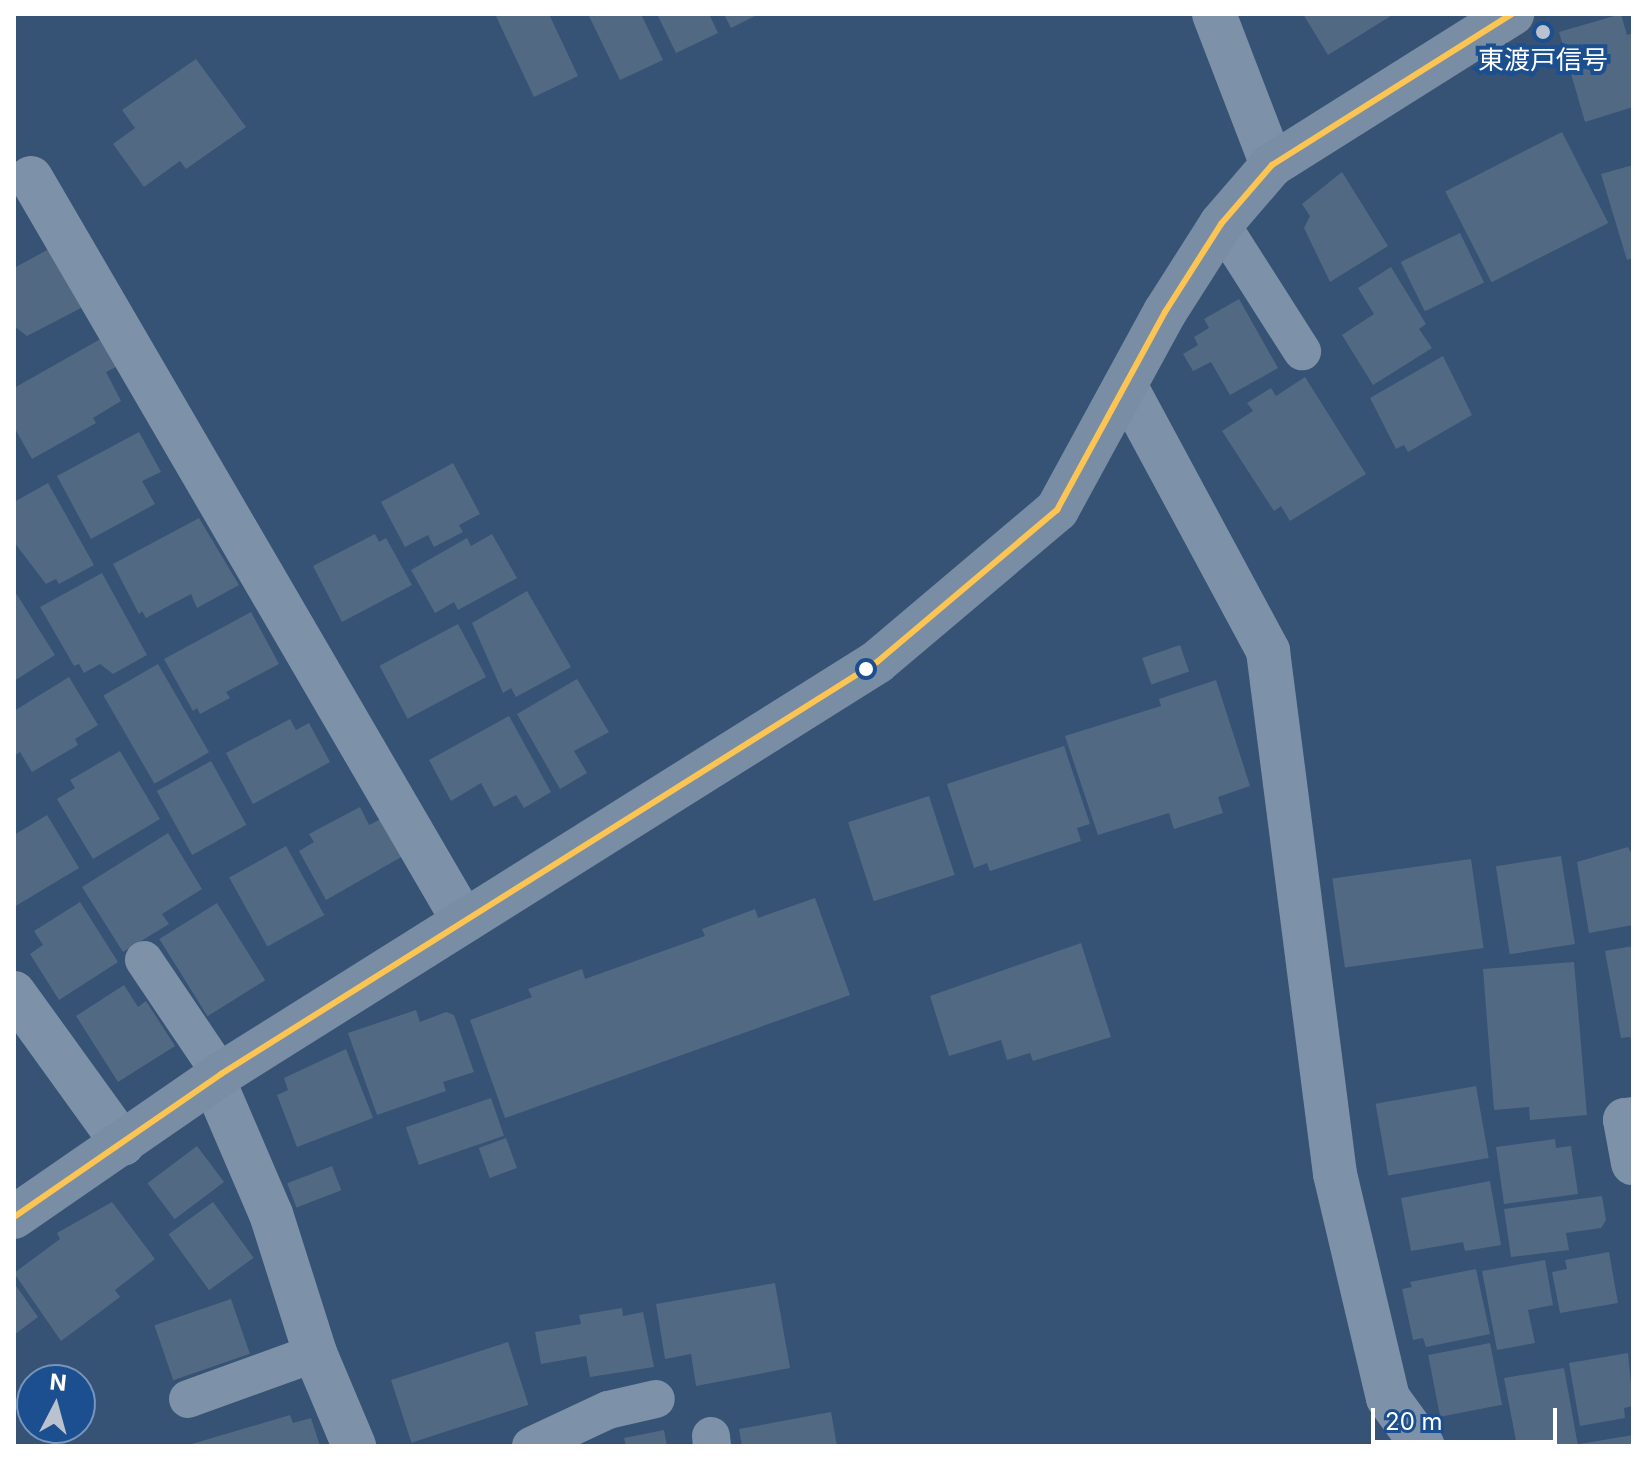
<!DOCTYPE html>
<meta charset="utf-8">
<style>
body{margin:0}
#map{position:relative;width:1647px;height:1460px;overflow:hidden;background:#365274;font-family:Inter,"Noto Sans JP",sans-serif}
div>[style]{position:absolute}
[style*='--x']{left:calc(var(--x)*1px);top:calc(var(--y)*1px);width:calc(var(--w)*1px);rotate:calc(var(--a)*1deg)}
.building>*{inset:0;background:#526984;transform-origin:0 0}
.lane>*{height:38px;margin:-19px;padding:0 19px;transform-origin:19px;border-radius:19px;background:#7d92a8}
.street>*{height:44px;margin:-22px;padding:0 22px;transform-origin:22px;border-radius:22px;background:#7d92a8}
.secondary>*{height:44px;margin:-22px;padding:0 22px;transform-origin:22px;border-radius:22px;background:#798da4}
.bus-1>*{height:6px;margin:-3px;padding:0 3px;transform-origin:3px;border-radius:3px;background:#fcc553}
.dots>*{width:22px;height:22px;translate:-50% -50%;box-sizing:border-box;border:4px solid #1b4f8f;border-radius:50%}
span{translate:-50% -50%;white-space:nowrap;text-align:center;line-height:1.15;-webkit-text-stroke:8px #1b4f8f;paint-order:stroke}
.poi-label{font-size:26px;color:#fff}
.frame{position:absolute;inset:0;border:16px solid #fff;pointer-events:none}
.north{position:absolute;left:16px;top:1364px;width:80px;height:80px;box-sizing:border-box;background:#1b4f8f;border:2px solid #7695bc;border-radius:50%;rotate:6deg;font-size:22px;font-weight:700;line-height:32px;text-align:center;color:#fff}
.north::after{content:'';display:block;margin:auto;width:28px;height:36px;background:#b9c2ce;clip-path:polygon(50% 0,100% 100%,50% 72%,0 100%)}
.scale{position:absolute;left:1371px;top:1408px;width:186px;height:36px;box-sizing:border-box;border:4px solid #fff;border-top:0;padding-left:10px;font-size:24px;line-height:28px;white-space:nowrap;color:#fff;-webkit-text-stroke:6px #1b4f8f;paint-order:stroke}
</style>
<div id="map">
<div class="building">
<div style="clip-path:polygon(495px 14px,549px 14px,578px 76px,534px 97px)"></div>
<div style="clip-path:polygon(588px 14px,641px 14px,663px 60px,620px 80px)"></div>
<div style="clip-path:polygon(657px 14px,709px 14px,718px 33px,676px 53px)"></div>
<div style="clip-path:polygon(724px 14px,759px 14px,731px 28px)"></div>
<div style="clip-path:polygon(1303px 14px,1394px 14px,1328px 55px)"></div>
<div style="clip-path:polygon(1621px 14px,1627px 35px,1633px 33px,1633px 107px,1585px 122px,1559px 32px)"></div>
<div style="clip-path:polygon(196px 59px,246px 127px,186px 169px,180px 161px,144px 187px,113px 144px,135px 128px,122px 110px)"></div>
<div style="left:1562px;top:132px;width:102px;height:131px;rotate:63deg"></div>
<div style="clip-path:polygon(1633px 165px,1633px 258px,1627px 260px,1601px 174px)"></div>
<div style="clip-path:polygon(1342px 172px,1388px 246px,1330px 282px,1304px 228px,1310px 216px,1302px 204px)"></div>
<div style="left:1460px;top:233px;width:55px;height:66px;rotate:64deg"></div>
<div style="clip-path:polygon(49px 249px,81px 308px,27px 336px,14px 326px,14px 268px)"></div>
<div style="clip-path:polygon(1391px 267px,1426px 324px,1419px 329px,1432px 348px,1373px 385px,1342px 335px,1374px 314px,1358px 288px)"></div>
<div style="clip-path:polygon(1239px 299px,1278px 368px,1230px 395px,1211px 362px,1193px 371px,1183px 354px,1198px 345px,1194px 337px,1209px 328px,1204px 319px)"></div>
<div style="clip-path:polygon(104px 337px,120px 365px,106px 372px,121px 401px,93px 418px,96px 423px,32px 459px,14px 427px,14px 388px)"></div>
<div style="clip-path:polygon(1443px 356px,1472px 415px,1408px 452px,1404px 445px,1396px 449px,1370px 398px)"></div>
<div style="clip-path:polygon(1305px 377px,1366px 474px,1290px 521px,1281px 506px,1274px 511px,1222px 431px,1253px 411px,1247px 403px,1271px 388px,1276px 396px)"></div>
<div style="clip-path:polygon(139px 432px,161px 472px,142px 481px,155px 504px,91px 539px,57px 476px)"></div>
<div style="clip-path:polygon(453px 463px,480px 514px,459px 525px,463px 532px,434px 547px,428px 535px,405px 547px,381px 502px)"></div>
<div style="clip-path:polygon(48px 483px,94px 565px,59px 584px,56px 579px,46px 584px,14px 542px,14px 502px)"></div>
<div style="clip-path:polygon(199px 518px,239px 585px,197px 608px,191px 594px,146px 618px,142px 611px,139px 614px,113px 564px)"></div>
<div style="clip-path:polygon(375px 534px,379px 542px,386px 538px,412px 585px,342px 622px,313px 566px)"></div>
<div style="clip-path:polygon(492px 534px,517px 578px,458px 610px,454px 602px,435px 613px,411px 570px,467px 538px,471px 546px)"></div>
<div style="clip-path:polygon(102px 573px,147px 655px,113px 674px,100px 664px,84px 673px,79px 664px,74px 666px,40px 607px)"></div>
<div style="clip-path:polygon(14px 590px,55px 655px,14px 681px)"></div>
<div style="clip-path:polygon(527px 591px,571px 667px,516px 697px,511px 688px,503px 693px,472px 623px)"></div>
<div style="clip-path:polygon(251px 612px,279px 664px,226px 692px,230px 698px,200px 714px,197px 708px,193px 711px,164px 659px)"></div>
<div style="left:458px;top:624px;width:60px;height:89px;rotate:62deg"></div>
<div style="left:1180px;top:645px;width:28px;height:40px;rotate:71deg"></div>
<div style="left:158px;top:664px;width:102px;height:63px;rotate:60deg"></div>
<div style="clip-path:polygon(69px 677px,98px 725px,75px 739px,78px 745px,32px 772px,20px 752px,14px 756px,14px 711px)"></div>
<div style="clip-path:polygon(577px 679px,609px 732px,574px 751px,587px 773px,560px 789px,517px 714px)"></div>
<div style="clip-path:polygon(1216px 680px,1250px 786px,1218px 797px,1223px 813px,1174px 829px,1169px 813px,1098px 835px,1065px 736px,1161px 706px,1159px 699px)"></div>
<div style="clip-path:polygon(509px 716px,551px 792px,524px 808px,516px 795px,494px 807px,481px 783px,451px 801px,429px 760px)"></div>
<div style="clip-path:polygon(290px 719px,296px 730px,309px 723px,330px 762px,253px 804px,226px 753px)"></div>
<div style="clip-path:polygon(1064px 746px,1090px 824px,1077px 828px,1081px 841px,990px 871px,987px 863px,974px 868px,947px 784px)"></div>
<div style="clip-path:polygon(120px 751px,160px 819px,93px 859px,57px 799px,75px 788px,70px 780px)"></div>
<div style="left:211px;top:761px;width:73px;height:62px;rotate:61deg"></div>
<div style="left:929px;top:796px;width:83px;height:85px;rotate:72deg"></div>
<div style="clip-path:polygon(360px 807px,369px 825px,383px 818px,403px 856px,326px 900px,299px 851px,314px 842px,309px 834px)"></div>
<div style="clip-path:polygon(47px 815px,79px 868px,14px 907px,14px 835px)"></div>
<div style="clip-path:polygon(168px 833px,202px 889px,162px 914px,169px 924px,123px 952px,82px 887px)"></div>
<div style="left:286px;top:846px;width:79px;height:65px;rotate:61deg"></div>
<div style="clip-path:polygon(1628px 847px,1633px 855px,1633px 925px,1589px 933px,1577px 862px)"></div>
<div style="left:1561px;top:856px;width:89px;height:66px;rotate:81deg"></div>
<div style="left:1471px;top:859px;width:90px;height:140px;rotate:82deg"></div>
<div style="clip-path:polygon(815px 898px,850px 995px,505px 1118px,470px 1020px,532px 997px,528px 989px,582px 969px,585px 979px,705px 936px,702px 929px,755px 909px,758px 918px)"></div>
<div style="clip-path:polygon(80px 902px,118px 962px,59px 1000px,30px 954px,43px 945px,34px 931px)"></div>
<div style="left:217px;top:903px;width:91px;height:68px;rotate:58deg"></div>
<div style="clip-path:polygon(1081px 943px,1111px 1037px,1033px 1061px,1030px 1053px,1007px 1060px,1001px 1040px,949px 1056px,930px 996px)"></div>
<div style="clip-path:polygon(1633px 946px,1633px 1045px,1632px 1045px,1630px 1037px,1621px 1038px,1605px 951px)"></div>
<div style="clip-path:polygon(1574px 962px,1587px 1115px,1530px 1120px,1529px 1107px,1494px 1110px,1483px 969px)"></div>
<div style="clip-path:polygon(124px 985px,138px 1007px,146px 1001px,175px 1046px,118px 1082px,76px 1016px)"></div>
<div style="clip-path:polygon(416px 1010px,420px 1022px,446px 1012px,454px 1015px,474px 1072px,443px 1082px,446px 1091px,377px 1115px,348px 1033px)"></div>
<div style="clip-path:polygon(346px 1049px,373px 1118px,297px 1147px,277px 1095px,288px 1090px,284px 1078px)"></div>
<div style="left:1476px;top:1086px;width:73px;height:102px;rotate:80deg"></div>
<div style="left:491px;top:1098px;width:40px;height:90px;rotate:71deg"></div>
<div style="left:506px;top:1138px;width:32px;height:29px;rotate:70deg"></div>
<div style="clip-path:polygon(1555px 1139px,1556px 1148px,1571px 1146px,1578px 1194px,1504px 1204px,1496px 1147px)"></div>
<div style="left:197px;top:1146px;width:45px;height:62px;rotate:53deg"></div>
<div style="left:332px;top:1166px;width:26px;height:48px;rotate:69deg"></div>
<div style="clip-path:polygon(1490px 1181px,1501px 1245px,1465px 1251px,1463px 1242px,1411px 1251px,1401px 1198px)"></div>
<div style="clip-path:polygon(1602px 1196px,1606px 1220px,1601px 1228px,1566px 1233px,1569px 1250px,1511px 1257px,1504px 1209px)"></div>
<div style="clip-path:polygon(112px 1202px,155px 1259px,115px 1290px,120px 1297px,61px 1341px,14px 1273px,60px 1239px,57px 1233px)"></div>
<div style="left:213px;top:1202px;width:69px;height:55px;rotate:54deg"></div>
<div style="clip-path:polygon(1609px 1252px,1618px 1303px,1560px 1313px,1552px 1272px,1567px 1269px,1565px 1260px)"></div>
<div style="clip-path:polygon(1545px 1260px,1553px 1305px,1528px 1310px,1535px 1343px,1497px 1350px,1482px 1271px)"></div>
<div style="clip-path:polygon(1476px 1269px,1490px 1334px,1426px 1347px,1423px 1338px,1413px 1340px,1402px 1289px,1412px 1287px,1410px 1282px)"></div>
<div style="clip-path:polygon(14px 1283px,38px 1317px,14px 1335px)"></div>
<div style="clip-path:polygon(775px 1283px,790px 1368px,696px 1386px,691px 1354px,665px 1359px,656px 1304px)"></div>
<div style="left:231px;top:1299px;width:58px;height:81px;rotate:71deg"></div>
<div style="clip-path:polygon(622px 1308px,623px 1316px,643px 1312px,654px 1367px,590px 1377px,586px 1356px,541px 1364px,535px 1332px,581px 1324px,579px 1315px)"></div>
<div style="left:508px;top:1342px;width:66px;height:123px;rotate:72deg"></div>
<div style="left:1490px;top:1343px;width:63px;height:63px;rotate:79deg"></div>
<div style="clip-path:polygon(1628px 1353px,1633px 1406px,1624px 1408px,1625px 1418px,1580px 1426px,1569px 1363px)"></div>
<div style="clip-path:polygon(1564px 1368px,1578px 1446px,1517px 1446px,1504px 1378px)"></div>
<div style="clip-path:polygon(831px 1412px,837px 1446px,742px 1446px,739px 1429px)"></div>
<div style="clip-path:polygon(290px 1415px,293px 1423px,311px 1418px,320px 1446px,185px 1446px)"></div>
<div style="clip-path:polygon(664px 1430px,667px 1446px,626px 1446px,624px 1438px)"></div>
<div style="clip-path:polygon(1633px 1435px,1633px 1446px,1579px 1446px,1579px 1444px)"></div>
</div>
<div class="lane">
<div style="--x:1221;--y:224;--w:151;--a:57.5"></div>
<div style="--x:144;--y:960;--w:138;--a:56"></div>
<div style="--x:188;--y:1399;--w:135;--a:-19.9"></div>
<div style="--x:711;--y:1436;--w:10;--a:84"></div>
<div style="--x:531;--y:1446;--w:85;--a:-25.1"></div>
<div style="--x:608;--y:1410;--w:49;--a:-12.9"></div>
</div>
<div class="street">
<div style="--x:1214;--y:14;--w:162;--a:69"></div>
<div style="--x:31;--y:178;--w:859;--a:59.79"></div>
<div style="--x:1126;--y:387;--w:300;--a:61.7"></div>
<div style="--x:1268;--y:651;--w:527;--a:82.7"></div>
<div style="--x:1335;--y:1174;--w:230;--a:76.7"></div>
<div style="--x:1388;--y:1398;--w:59;--a:53.9"></div>
<div style="--x:14;--y:993;--w:186;--a:54.2"></div>
<div style="--x:213;--y:1079;--w:147;--a:66.8"></div>
<div style="--x:271;--y:1214;--w:146;--a:72.4"></div>
<div style="--x:315;--y:1353;--w:101;--a:67.2"></div>
<div style="--x:1633;--y:1119;--w:8;--a:173"></div>
<div style="--x:1625;--y:1120;--w:44;--a:79.5"></div>
</div>
<div class="secondary">
<div style="--x:14;--y:1217;--w:252;--a:-34.6"></div>
<div style="--x:221;--y:1074;--w:775;--a:-32.13"></div>
<div style="--x:877;--y:662;--w:236;--a:-40.2"></div>
<div style="--x:1057;--y:510;--w:226;--a:-61.4"></div>
<div style="--x:1165;--y:312;--w:104;--a:-57.5"></div>
<div style="--x:1221;--y:224;--w:78;--a:-49.2"></div>
<div style="--x:1272;--y:165;--w:284;--a:-32.2"></div>
</div>
<div class="bus-1">
<div style="--x:14;--y:1217;--w:252;--a:-34.6"></div>
<div style="--x:221;--y:1074;--w:775;--a:-32.13"></div>
<div style="--x:877;--y:662;--w:236;--a:-40.2"></div>
<div style="--x:1057;--y:510;--w:226;--a:-61.4"></div>
<div style="--x:1165;--y:312;--w:104;--a:-57.5"></div>
<div style="--x:1221;--y:224;--w:78;--a:-49.2"></div>
<div style="--x:1272;--y:165;--w:284;--a:-32.2"></div>
</div>
<div class="dots">
<div style="left:1543px;top:32px;background:#b9c2ce"></div>
<div style="left:866px;top:669px;background:#fff"></div>
</div>
<div class="poi-label">
<span style="left:1543px;top:60px">東渡戸信号</span>
</div>
<div class="frame"></div>
<div class="north">N</div>
<div class="scale">20 m</div>
</div>
